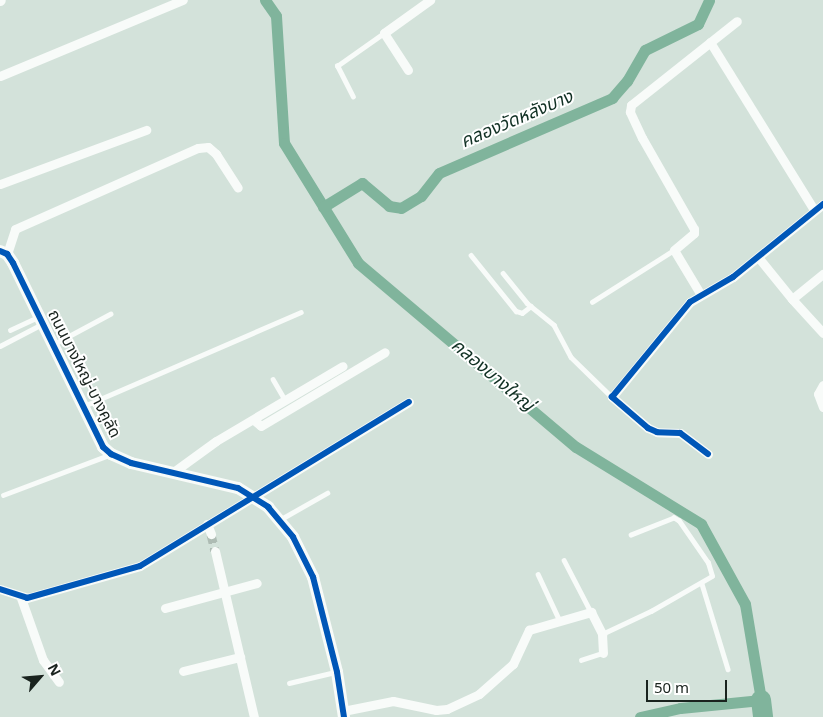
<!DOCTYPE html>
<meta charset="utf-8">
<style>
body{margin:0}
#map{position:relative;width:823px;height:717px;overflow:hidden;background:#d3e2da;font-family:Georgia,"Noto Sans Thai",serif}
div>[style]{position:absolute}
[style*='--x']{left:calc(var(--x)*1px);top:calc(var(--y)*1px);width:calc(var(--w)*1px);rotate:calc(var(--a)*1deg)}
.canal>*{height:11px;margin:-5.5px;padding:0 5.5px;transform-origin:5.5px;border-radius:5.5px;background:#80b49c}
.river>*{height:20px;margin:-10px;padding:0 10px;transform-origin:10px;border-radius:10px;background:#80b49c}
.street-tunnel>*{height:9px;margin-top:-4.5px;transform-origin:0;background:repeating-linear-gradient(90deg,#aebcb4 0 9px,transparent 0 13.5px)}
.lane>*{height:4.5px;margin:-2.25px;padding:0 2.25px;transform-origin:2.25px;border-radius:2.25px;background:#f8fbf9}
.street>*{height:9px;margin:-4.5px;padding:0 4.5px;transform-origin:4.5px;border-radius:4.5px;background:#f8fbf9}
.secondary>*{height:12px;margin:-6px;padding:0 6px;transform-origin:6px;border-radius:6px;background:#f8fbf9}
.cycleway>*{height:6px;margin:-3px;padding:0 3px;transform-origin:3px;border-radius:3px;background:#0057b8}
span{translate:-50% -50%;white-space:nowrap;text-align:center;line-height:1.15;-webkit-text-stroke:4px #fff;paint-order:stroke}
.street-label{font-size:16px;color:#19231e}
.water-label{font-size:18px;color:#103023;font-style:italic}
.north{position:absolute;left:15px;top:652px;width:50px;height:50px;-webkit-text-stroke:4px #fff;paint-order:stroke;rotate:63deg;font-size:14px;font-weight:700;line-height:20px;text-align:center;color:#19231e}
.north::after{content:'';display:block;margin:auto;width:18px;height:22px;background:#19231e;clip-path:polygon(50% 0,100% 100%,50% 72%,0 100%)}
.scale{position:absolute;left:646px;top:680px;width:81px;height:22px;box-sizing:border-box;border:2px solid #19231e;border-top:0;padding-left:6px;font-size:15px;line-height:18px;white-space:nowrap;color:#19231e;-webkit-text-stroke:4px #fff;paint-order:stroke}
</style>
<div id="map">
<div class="canal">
<div style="--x:265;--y:0;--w:19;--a:55"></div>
<div style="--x:276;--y:16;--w:127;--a:86.4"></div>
<div style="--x:284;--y:143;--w:141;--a:58.3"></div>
<div style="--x:358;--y:263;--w:285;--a:40.2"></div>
<div style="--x:576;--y:447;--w:147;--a:31.6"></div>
<div style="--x:701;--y:524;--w:91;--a:61.2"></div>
<div style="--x:745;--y:604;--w:97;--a:80.5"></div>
<div style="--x:761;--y:700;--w:81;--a:174.4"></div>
<div style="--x:680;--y:708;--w:41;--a:167.3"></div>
<div style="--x:323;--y:207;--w:46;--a:-31.6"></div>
<div style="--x:362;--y:183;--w:35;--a:40"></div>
<div style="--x:389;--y:206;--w:12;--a:9"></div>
<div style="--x:401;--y:208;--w:23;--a:-31"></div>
<div style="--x:421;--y:196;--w:29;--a:-52"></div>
<div style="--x:439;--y:173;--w:189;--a:-23.4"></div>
<div style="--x:612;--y:98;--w:23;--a:-49"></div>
<div style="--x:627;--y:81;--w:36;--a:-60"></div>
<div style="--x:645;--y:50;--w:59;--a:-26.1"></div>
<div style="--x:698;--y:24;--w:26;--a:-65"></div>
</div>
<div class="river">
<div style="--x:761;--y:700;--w:17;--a:83"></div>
</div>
<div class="street-tunnel">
<div style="--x:211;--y:534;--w:17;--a:77"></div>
</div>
<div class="lane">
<div style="--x:353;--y:97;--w:35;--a:-117"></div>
<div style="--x:337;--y:66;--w:57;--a:-35.1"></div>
<div style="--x:471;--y:255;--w:72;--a:51.2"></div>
<div style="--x:516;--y:311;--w:6;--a:18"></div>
<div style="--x:522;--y:313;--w:11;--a:-38"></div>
<div style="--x:503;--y:273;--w:38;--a:51"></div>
<div style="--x:527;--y:303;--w:35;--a:39"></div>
<div style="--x:554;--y:325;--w:36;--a:62"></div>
<div style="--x:571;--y:357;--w:57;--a:44.3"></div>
<div style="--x:592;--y:302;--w:97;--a:-32.4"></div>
<div style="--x:10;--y:330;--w:31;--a:-25"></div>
<div style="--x:54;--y:344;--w:64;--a:-28.2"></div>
<div style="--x:0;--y:346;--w:47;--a:-27.6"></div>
<div style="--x:273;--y:379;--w:24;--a:60"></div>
<div style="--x:84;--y:406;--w:236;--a:-23.4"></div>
<div style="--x:3;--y:495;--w:113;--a:-20.7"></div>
<div style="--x:281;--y:519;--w:53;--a:-29.5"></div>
<div style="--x:564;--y:560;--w:59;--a:62.6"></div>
<div style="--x:538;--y:574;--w:50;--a:65"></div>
<div style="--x:702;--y:584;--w:89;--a:73"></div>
<div style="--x:602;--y:634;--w:54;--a:-25.1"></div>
<div style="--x:651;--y:611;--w:70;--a:-29.8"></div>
<div style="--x:712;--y:576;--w:14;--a:-107"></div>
<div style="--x:708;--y:563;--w:51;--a:-124.6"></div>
<div style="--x:679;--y:521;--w:6;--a:-149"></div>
<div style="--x:674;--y:518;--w:46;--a:158.4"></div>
<div style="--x:581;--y:660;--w:23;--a:-18"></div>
<div style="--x:289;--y:683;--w:47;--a:-13.4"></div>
</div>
<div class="street">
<div style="--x:0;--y:1;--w:1;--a:-45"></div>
<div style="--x:710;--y:42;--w:198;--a:58.2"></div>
<div style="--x:408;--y:70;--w:44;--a:-123"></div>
<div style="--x:384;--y:33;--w:57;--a:-35.7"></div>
<div style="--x:0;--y:76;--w:198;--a:-22.6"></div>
<div style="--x:0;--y:184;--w:156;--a:-20.3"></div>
<div style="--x:7;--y:254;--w:26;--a:-72"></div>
<div style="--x:15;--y:229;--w:200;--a:-23.9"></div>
<div style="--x:198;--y:148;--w:10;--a:-6"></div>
<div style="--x:208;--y:147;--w:11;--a:41"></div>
<div style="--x:216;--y:154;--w:40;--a:57.1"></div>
<div style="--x:758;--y:257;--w:54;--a:51"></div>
<div style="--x:792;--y:299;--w:40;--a:-39"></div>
<div style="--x:701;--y:295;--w:52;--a:-121"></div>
<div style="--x:674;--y:250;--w:26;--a:-40"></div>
<div style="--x:694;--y:233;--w:4;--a:-90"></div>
<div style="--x:694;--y:229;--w:105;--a:-119.7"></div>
<div style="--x:642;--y:138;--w:29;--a:-115"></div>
<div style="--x:630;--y:112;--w:7;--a:-82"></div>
<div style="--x:631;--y:105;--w:135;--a:-38.4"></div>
<div style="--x:792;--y:299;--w:46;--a:47.6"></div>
<div style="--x:823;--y:385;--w:10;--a:119"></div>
<div style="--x:818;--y:394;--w:14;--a:69"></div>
<div style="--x:254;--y:420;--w:9;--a:41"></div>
<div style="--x:261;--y:426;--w:144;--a:-30.8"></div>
<div style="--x:708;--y:454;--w:35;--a:-143"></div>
<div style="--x:680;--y:433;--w:23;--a:-178"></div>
<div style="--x:657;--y:432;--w:10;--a:-156"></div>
<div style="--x:648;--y:428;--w:48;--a:-139.3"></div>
<div style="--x:612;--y:397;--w:123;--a:-50.6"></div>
<div style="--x:690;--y:302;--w:50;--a:-30.2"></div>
<div style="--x:733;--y:277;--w:116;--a:-39"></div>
<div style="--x:172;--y:473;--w:54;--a:-36"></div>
<div style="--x:216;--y:441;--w:147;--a:-30.6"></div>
<div style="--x:207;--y:524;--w:11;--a:68"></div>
<div style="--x:215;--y:551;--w:171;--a:76.8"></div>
<div style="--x:0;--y:589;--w:28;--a:18"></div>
<div style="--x:27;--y:598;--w:117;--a:-15.8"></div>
<div style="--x:140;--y:566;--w:315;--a:-31.4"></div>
<div style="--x:21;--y:598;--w:66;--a:70.5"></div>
<div style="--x:43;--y:660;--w:27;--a:54"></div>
<div style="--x:165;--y:608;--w:95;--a:-15.2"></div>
<div style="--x:183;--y:671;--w:59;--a:-13.8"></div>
<div style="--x:343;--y:711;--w:51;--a:-11.3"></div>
<div style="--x:393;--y:701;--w:44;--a:11.8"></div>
<div style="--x:436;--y:710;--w:11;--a:-5"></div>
<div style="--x:447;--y:709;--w:35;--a:-25"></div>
<div style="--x:479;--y:694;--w:45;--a:-41.4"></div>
<div style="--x:513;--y:664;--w:38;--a:-65"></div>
<div style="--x:529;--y:630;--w:65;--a:-16.2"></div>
<div style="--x:591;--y:612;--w:25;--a:63"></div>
<div style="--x:602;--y:634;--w:19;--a:87"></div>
</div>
<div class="secondary">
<div style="--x:0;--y:251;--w:8;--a:23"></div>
<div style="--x:7;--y:254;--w:11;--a:56"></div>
<div style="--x:13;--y:263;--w:205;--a:63.9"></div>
<div style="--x:103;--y:447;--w:11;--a:41"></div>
<div style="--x:111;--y:454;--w:22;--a:24"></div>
<div style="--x:131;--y:463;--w:110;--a:13.2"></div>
<div style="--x:238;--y:488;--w:36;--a:32"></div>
<div style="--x:268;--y:507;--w:39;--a:50"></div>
<div style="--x:293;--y:537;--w:45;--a:63.4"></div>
<div style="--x:313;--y:577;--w:98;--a:75.8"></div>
<div style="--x:337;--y:672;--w:46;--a:81.2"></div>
</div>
<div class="cycleway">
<div style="--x:0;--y:251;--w:8;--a:23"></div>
<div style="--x:7;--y:254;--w:11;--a:56"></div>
<div style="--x:13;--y:263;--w:205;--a:63.9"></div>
<div style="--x:103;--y:447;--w:11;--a:41"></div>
<div style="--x:111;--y:454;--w:22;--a:24"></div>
<div style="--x:131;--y:463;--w:110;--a:13.2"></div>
<div style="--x:238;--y:488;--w:36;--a:32"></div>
<div style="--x:268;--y:507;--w:39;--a:50"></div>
<div style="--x:293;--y:537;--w:45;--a:63.4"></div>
<div style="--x:313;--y:577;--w:98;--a:75.8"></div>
<div style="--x:337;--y:672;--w:46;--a:81.2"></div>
<div style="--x:708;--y:454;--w:35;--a:-143"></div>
<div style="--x:680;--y:433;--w:23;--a:-178"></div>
<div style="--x:657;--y:432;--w:10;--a:-156"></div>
<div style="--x:648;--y:428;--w:48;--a:-139.3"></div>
<div style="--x:612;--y:397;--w:123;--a:-50.6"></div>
<div style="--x:690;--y:302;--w:50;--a:-30.2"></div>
<div style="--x:733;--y:277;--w:116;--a:-39"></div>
<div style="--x:0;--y:589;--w:28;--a:18"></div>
<div style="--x:27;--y:598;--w:117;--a:-15.8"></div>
<div style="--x:140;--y:566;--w:315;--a:-31.4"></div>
</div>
<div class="street-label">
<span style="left:84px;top:374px;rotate:63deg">ถนนบางใหญ่-บางคูลัด</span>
</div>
<div class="water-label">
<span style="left:517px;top:120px;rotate:-23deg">คลองวัดหลังบาง</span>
<span style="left:492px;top:376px;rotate:40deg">คลองบางใหญ่</span>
</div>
<div class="north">N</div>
<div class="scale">50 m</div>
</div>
